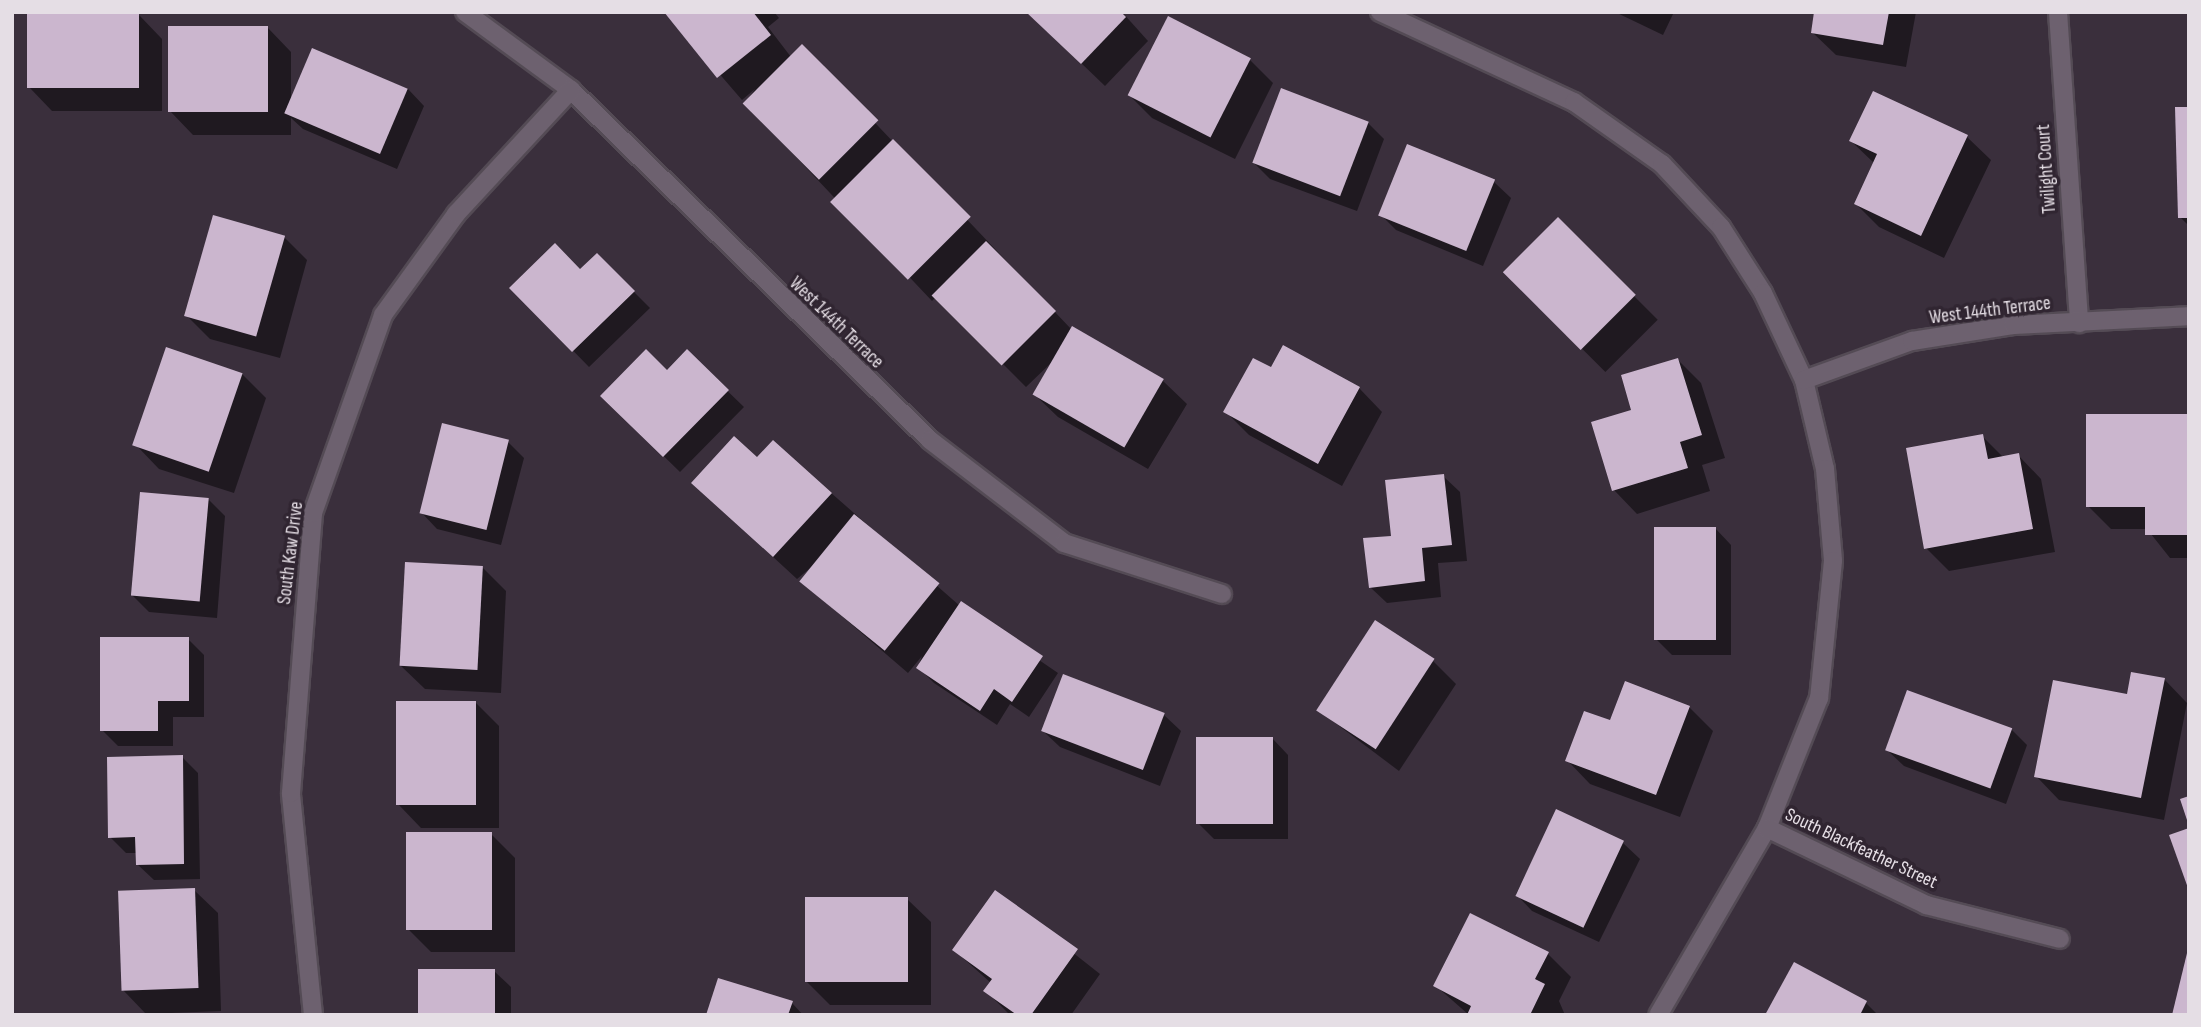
<!DOCTYPE html>
<style>
body{margin:0}
#map{position:relative;width:2201px;height:1027px;overflow:hidden;background:#3a2f3c;font-family:"Sofia Sans Condensed",sans-serif}
div>[style]{position:absolute}
[style*='--x']{left:calc(var(--x)*1px);top:calc(var(--y)*1px);width:calc(var(--w)*1px);rotate:calc(var(--a)*1deg)}
.shadow>*{inset:0;background:#0007;transform-origin:0 0}
.building>*{inset:0;background:#cbb6ce;transform-origin:0 0}
.roads{filter:drop-shadow(2px 0 #544b55) drop-shadow(-2px 0 #544b55) drop-shadow(0 2px #544b55) drop-shadow(0 -2px #544b55)}
.street>*{height:18px;margin:-9px;padding:0 9px;transform-origin:9px;border-radius:9px;background:#6d616f}
span{translate:-50% -50%;white-space:nowrap;text-align:center;line-height:1.15;-webkit-text-stroke:7px #302531;paint-order:stroke}
.street-label{font-size:19px;color:#e5dee5}
.frame{position:absolute;inset:0;border:14px solid #e5dee5;pointer-events:none}
</style>
<div id="map">
<div class="shadow">
<div style="clip-path:polygon(666px 12px,774px 12px,779px 18px,768px 27px,791px 57px,802px 46px,1072px 330px,1163px 381px,1187px 404px,1148px 469px,1058px 417px,1034px 394px,1052px 362px,1026px 387px,936px 297px,932px 301px,745px 103px,755px 89px,742px 100px)"></div>
<div style="clip-path:polygon(1028px 12px,1122px 12px,1148px 41px,1105px 86px)"></div>
<div style="clip-path:polygon(1615px 12px,1674px 12px,1663px 35px)"></div>
<div style="clip-path:polygon(1816px 12px,1916px 12px,1906px 67px,1836px 55px,1812px 32px)"></div>
<div style="clip-path:polygon(139px 15px,162px 39px,162px 111px,52px 111px,29px 87px)"></div>
<div style="clip-path:polygon(268px 28px,291px 52px,291px 102px,313px 50px,408px 89px,424px 106px,397px 169px,303px 129px,291px 118px,291px 135px,193px 135px,170px 111px)"></div>
<div style="clip-path:polygon(1250px 60px,1273px 83px,1235px 159px,1152px 118px,1129px 95px)"></div>
<div style="clip-path:polygon(1874px 93px,1967px 137px,1991px 160px,1944px 258px,1879px 227px,1856px 204px,1875px 164px,1851px 141px)"></div>
<div style="clip-path:polygon(2189px 109px,2189px 226px,2180px 217px)"></div>
<div style="clip-path:polygon(1368px 123px,1384px 139px,1357px 211px,1270px 179px,1254px 163px)"></div>
<div style="clip-path:polygon(1408px 146px,1494px 182px,1511px 198px,1483px 266px,1396px 230px,1380px 214px)"></div>
<div style="left:1558px;top:220px;width:141px;height:74px;rotate:45deg"></div>
<div style="clip-path:polygon(284px 237px,307px 260px,280px 358px,210px 339px,186px 315px)"></div>
<div style="clip-path:polygon(597px 255px,650px 308px,589px 367px,512px 288px,580px 272px)"></div>
<div style="clip-path:polygon(687px 352px,744px 407px,680px 472px,602px 396px,667px 372px)"></div>
<div style="clip-path:polygon(1678px 360px,1701px 383px,1725px 458px,1702px 465px,1710px 491px,1637px 514px,1614px 490px,1634px 411px)"></div>
<div style="clip-path:polygon(1271px 370px,1359px 388px,1382px 412px,1342px 486px,1249px 435px,1225px 411px)"></div>
<div style="clip-path:polygon(242px 374px,266px 398px,234px 493px,159px 469px,136px 445px)"></div>
<div style="clip-path:polygon(2189px 415px,2189px 558px,2170px 558px,2147px 529px,2111px 529px,2088px 506px)"></div>
<div style="clip-path:polygon(1982px 436px,2004px 458px,2018px 455px,2041px 479px,2055px 552px,1949px 571px,1926px 548px)"></div>
<div style="clip-path:polygon(508px 442px,524px 458px,501px 545px,437px 529px,421px 512px)"></div>
<div style="clip-path:polygon(773px 442px,960px 606px,1058px 673px,1029px 717px,1010px 704px,997px 725px,934px 683px,918px 667px,922px 656px,908px 673px,801px 581px,815px 564px,797px 579px,693px 483px,757px 459px)"></div>
<div style="clip-path:polygon(1443px 476px,1460px 492px,1467px 561px,1438px 563px,1441px 597px,1387px 603px,1370px 587px,1393px 537px)"></div>
<div style="clip-path:polygon(209px 500px,225px 516px,217px 618px,149px 612px,133px 596px)"></div>
<div style="clip-path:polygon(1715px 528px,1731px 545px,1731px 655px,1672px 655px,1656px 639px)"></div>
<div style="clip-path:polygon(483px 568px,506px 591px,501px 693px,425px 689px,401px 666px)"></div>
<div style="clip-path:polygon(188px 639px,204px 655px,204px 717px,173px 717px,173px 746px,118px 746px,102px 730px)"></div>
<div style="clip-path:polygon(1433px 661px,1456px 684px,1399px 771px,1318px 710px)"></div>
<div style="clip-path:polygon(1064px 676px,1164px 715px,1181px 731px,1160px 786px,1060px 747px,1043px 731px)"></div>
<div style="clip-path:polygon(2164px 679px,2187px 703px,2164px 820px,2059px 800px,2036px 776px,2128px 696px)"></div>
<div style="clip-path:polygon(476px 703px,499px 726px,499px 828px,421px 828px,398px 804px)"></div>
<div style="clip-path:polygon(1689px 707px,1713px 731px,1680px 817px,1590px 784px,1567px 760px,1611px 722px)"></div>
<div style="clip-path:polygon(2011px 729px,2027px 745px,2006px 804px,1904px 766px,1887px 750px)"></div>
<div style="clip-path:polygon(1272px 738px,1288px 755px,1288px 839px,1214px 839px,1198px 823px)"></div>
<div style="clip-path:polygon(182px 757px,198px 773px,200px 879px,154px 880px,137px 864px,137px 853px,126px 853px,110px 837px)"></div>
<div style="clip-path:polygon(1557px 811px,1623px 843px,1640px 859px,1599px 942px,1532px 911px,1516px 894px)"></div>
<div style="clip-path:polygon(491px 834px,515px 858px,515px 952px,431px 952px,408px 929px)"></div>
<div style="clip-path:polygon(194px 890px,218px 913px,221px 1011px,146px 1014px,123px 990px)"></div>
<div style="clip-path:polygon(996px 892px,1100px 974px,1071px 1015px,1010px 1015px,985px 990px,991px 983px,954px 950px)"></div>
<div style="clip-path:polygon(907px 899px,931px 922px,931px 1005px,830px 1005px,807px 982px)"></div>
<div style="clip-path:polygon(1548px 954px,1571px 977px,1559px 1001px,1565px 1015px,1469px 1015px,1436px 986px)"></div>
<div style="clip-path:polygon(1795px 964px,1866px 1003px,1878px 1015px,1767px 1015px)"></div>
<div style="clip-path:polygon(494px 971px,511px 987px,511px 1015px,419px 1015px)"></div>
<div style="clip-path:polygon(792px 1003px,803px 1015px,708px 1015px)"></div>
</div>
<div class="building">
<div style="clip-path:polygon(664px 12px,753px 12px,771px 35px,717px 78px)"></div>
<div style="clip-path:polygon(1026px 12px,1121px 12px,1126px 17px,1081px 64px)"></div>
<div style="clip-path:polygon(1814px 12px,1889px 12px,1883px 45px,1811px 33px)"></div>
<div style="left:27px;top:13px;width:112px;height:75px"></div>
<div style="left:1168px;top:16px;width:93px;height:89px;rotate:27deg"></div>
<div style="left:168px;top:26px;width:100px;height:86px"></div>
<div style="left:802px;top:44px;width:108px;height:84px;rotate:45deg"></div>
<div style="left:312px;top:48px;width:104px;height:71px;rotate:23deg"></div>
<div style="left:1281px;top:88px;width:94px;height:80px;rotate:21deg"></div>
<div style="clip-path:polygon(1873px 91px,1968px 135px,1921px 236px,1854px 204px,1877px 154px,1849px 141px)"></div>
<div style="clip-path:polygon(2175px 107px,2189px 107px,2189px 218px,2178px 218px)"></div>
<div style="left:893px;top:139px;width:110px;height:89px;rotate:45deg"></div>
<div style="left:1407px;top:144px;width:95px;height:77px;rotate:22deg"></div>
<div style="left:213px;top:215px;width:75px;height:105px;rotate:16deg"></div>
<div style="left:1558px;top:217px;width:110px;height:78px;rotate:45deg"></div>
<div style="left:986px;top:241px;width:99px;height:77px;rotate:45deg"></div>
<div style="clip-path:polygon(555px 243px,580px 269px,597px 253px,635px 291px,572px 352px,509px 288px)"></div>
<div style="left:1072px;top:326px;width:106px;height:79px;rotate:30deg"></div>
<div style="clip-path:polygon(1283px 345px,1360px 387px,1318px 464px,1223px 412px,1253px 358px,1271px 367px)"></div>
<div style="left:166px;top:347px;width:81px;height:104px;rotate:19deg"></div>
<div style="clip-path:polygon(646px 349px,667px 370px,687px 349px,729px 390px,663px 457px,600px 396px)"></div>
<div style="clip-path:polygon(1678px 358px,1702px 435px,1680px 442px,1688px 468px,1612px 491px,1591px 422px,1631px 410px,1621px 375px)"></div>
<div style="clip-path:polygon(2086px 414px,2189px 414px,2189px 535px,2145px 535px,2145px 507px,2086px 507px)"></div>
<div style="left:442px;top:423px;width:69px;height:93px;rotate:14deg"></div>
<div style="clip-path:polygon(1983px 434px,1988px 459px,2019px 453px,2033px 529px,1924px 549px,1906px 448px)"></div>
<div style="clip-path:polygon(734px 436px,757px 457px,773px 440px,832px 493px,773px 557px,691px 483px)"></div>
<div style="clip-path:polygon(1444px 474px,1452px 545px,1422px 548px,1425px 581px,1369px 588px,1363px 538px,1391px 536px,1385px 480px)"></div>
<div style="left:140px;top:492px;width:69px;height:104px;rotate:5deg"></div>
<div style="left:854px;top:514px;width:110px;height:87px;rotate:39deg"></div>
<div style="left:1654px;top:527px;width:62px;height:113px"></div>
<div style="left:405px;top:562px;width:78px;height:104px;rotate:3deg"></div>
<div style="clip-path:polygon(961px 601px,1043px 656px,1012px 702px,994px 689px,980px 711px,916px 668px)"></div>
<div style="left:1375px;top:620px;width:71px;height:108px;rotate:33deg"></div>
<div style="clip-path:polygon(100px 637px,189px 637px,189px 701px,158px 701px,158px 731px,100px 731px)"></div>
<div style="clip-path:polygon(2131px 672px,2165px 678px,2141px 798px,2034px 777px,2053px 680px,2127px 694px)"></div>
<div style="left:1063px;top:674px;width:109px;height:61px;rotate:21deg"></div>
<div style="clip-path:polygon(1625px 681px,1690px 706px,1656px 795px,1565px 761px,1584px 711px,1610px 720px)"></div>
<div style="left:1907px;top:690px;width:112px;height:64px;rotate:20deg"></div>
<div style="left:396px;top:701px;width:80px;height:104px"></div>
<div style="left:1196px;top:737px;width:77px;height:87px"></div>
<div style="clip-path:polygon(183px 755px,184px 864px,136px 865px,135px 837px,108px 838px,107px 757px)"></div>
<div style="clip-path:polygon(2189px 796px,2189px 823px,2188px 823px,2180px 799px)"></div>
<div style="left:1556px;top:809px;width:75px;height:96px;rotate:25deg"></div>
<div style="clip-path:polygon(2189px 828px,2189px 888px,2188px 888px,2169px 835px)"></div>
<div style="left:406px;top:832px;width:86px;height:98px"></div>
<div style="left:195px;top:888px;width:100px;height:77px;rotate:88deg"></div>
<div style="clip-path:polygon(995px 890px,1078px 949px,1031px 1015px,1017px 1015px,983px 991px,992px 979px,952px 950px)"></div>
<div style="left:805px;top:897px;width:103px;height:85px"></div>
<div style="clip-path:polygon(1470px 913px,1549px 952px,1535px 979px,1545px 984px,1530px 1015px,1467px 1015px,1471px 1006px,1433px 986px)"></div>
<div style="clip-path:polygon(2188px 949px,2189px 1015px,2172px 1015px)"></div>
<div style="clip-path:polygon(1794px 962px,1867px 1001px,1860px 1015px,1765px 1015px)"></div>
<div style="left:418px;top:969px;width:77px;height:46px"></div>
<div style="clip-path:polygon(718px 978px,793px 1001px,788px 1015px,706px 1015px)"></div>
</div>
<div class="roads">
<div class="street">
<div style="--x:465;--y:12;--w:132;--a:36.3"></div>
<div style="--x:571;--y:90;--w:501;--a:44.27"></div>
<div style="--x:930;--y:440;--w:169;--a:37.5"></div>
<div style="--x:1064;--y:543;--w:166;--a:17.9"></div>
<div style="--x:1380;--y:12;--w:214;--a:24.9"></div>
<div style="--x:1574;--y:102;--w:108;--a:35.2"></div>
<div style="--x:1662;--y:164;--w:86;--a:46.9"></div>
<div style="--x:1721;--y:227;--w:78;--a:57.5"></div>
<div style="--x:1763;--y:293;--w:96;--a:64.8"></div>
<div style="--x:1804;--y:380;--w:91;--a:76.7"></div>
<div style="--x:1825;--y:469;--w:92;--a:85"></div>
<div style="--x:1833;--y:561;--w:138;--a:95.8"></div>
<div style="--x:1819;--y:698;--w:140;--a:111.8"></div>
<div style="--x:1767;--y:828;--w:216;--a:120.2"></div>
<div style="--x:2058;--y:12;--w:312;--a:86.1"></div>
<div style="--x:1804;--y:380;--w:115;--a:-19.9"></div>
<div style="--x:1912;--y:341;--w:102;--a:-9"></div>
<div style="--x:2013;--y:325;--w:176;--a:-2.9"></div>
<div style="--x:1767;--y:828;--w:177;--a:25.8"></div>
<div style="--x:1926;--y:905;--w:138;--a:14.2"></div>
<div style="--x:313;--y:1015;--w:223;--a:-95.7"></div>
<div style="--x:291;--y:793;--w:281;--a:-85.5"></div>
<div style="--x:313;--y:513;--w:210;--a:-70.5"></div>
<div style="--x:383;--y:315;--w:125;--a:-54.1"></div>
<div style="--x:456;--y:214;--w:169;--a:-47.2"></div>
</div>
</div>
<div class="street-label">
<span style="left:2047px;top:169px;rotate:-94deg">Twilight Court</span>
<span style="left:1990px;top:311px;rotate:-7deg">West 144th Terrace</span>
<span style="left:836px;top:323px;rotate:44deg">West 144th Terrace</span>
<span style="left:291px;top:553px;rotate:-83deg">South Kaw Drive</span>
<span style="left:1861px;top:849px;rotate:25deg">South Blackfeather Street</span>
</div>
<div class="frame"></div>
</div>
